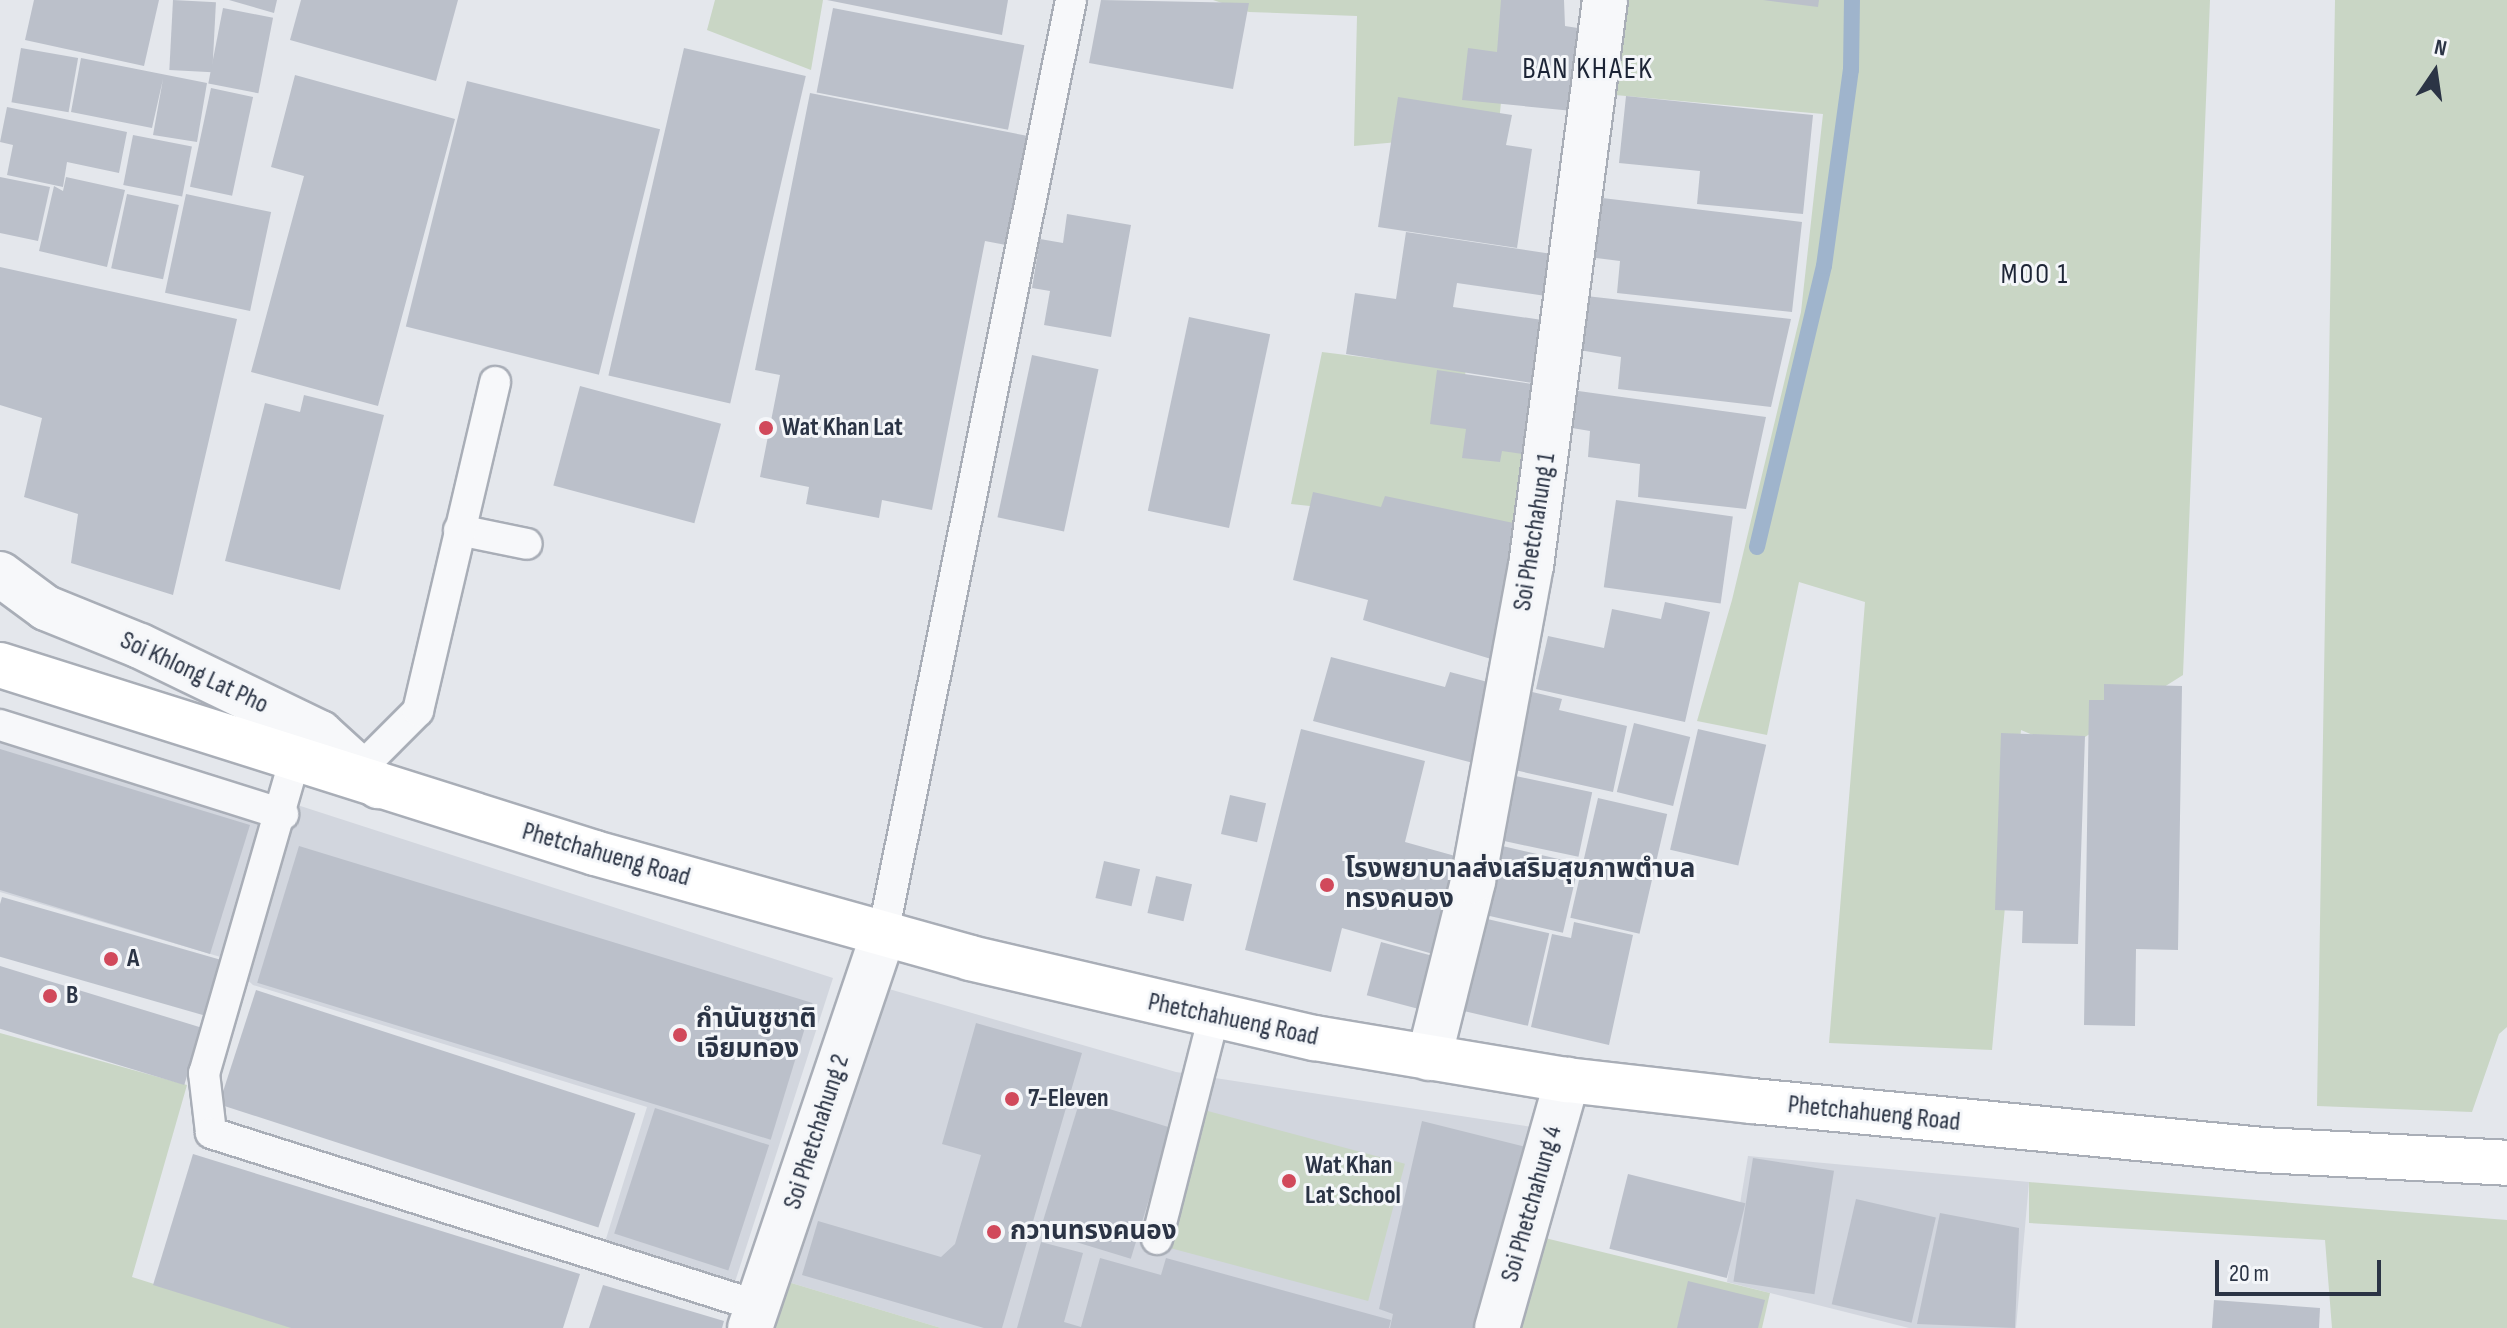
<!DOCTYPE html>
<meta charset="utf-8">
<style>
body{margin:0}
#map{position:relative;width:2507px;height:1328px;overflow:hidden;background:#e4e7ec;font-family:"Sofia Sans Condensed","Noto Sans Thai",sans-serif}
div>[style]{position:absolute}
[style*='--x']{left:calc(var(--x)*1px);top:calc(var(--y)*1px);width:calc(var(--w)*1px);rotate:calc(var(--a)*1deg)}
.built>*{inset:0;background:#d2d6de}
.green>*{inset:0;background:#c9d6c5;transform-origin:0 0}
.stream>*{height:16px;margin:-8px;padding:0 8px;transform-origin:8px;border-radius:8px;background:#9fb4cc}
.building>*{inset:0;background:#bbc0ca;transform-origin:0 0}
.roads{filter:drop-shadow(2px 0 #a9aeb7) drop-shadow(-2px 0 #a9aeb7) drop-shadow(0 2px #a9aeb7) drop-shadow(0 -2px #a9aeb7)}
.service>*{height:30px;margin:-15px;padding:0 15px;transform-origin:15px;border-radius:15px;background:#f7f8fa}
.minor>*{height:44px;margin:-22px;padding:0 22px;transform-origin:22px;border-radius:22px;background:#f7f8fa}
.secondary>*{height:44px;margin:-22px;padding:0 22px;transform-origin:22px;border-radius:22px;background:#fff}
.dots>*{width:22px;height:22px;translate:-50% -50%;box-sizing:border-box;border:4px solid #f4f6f9;border-radius:50%}
span{translate:-50% -50%;white-space:nowrap;text-align:center;line-height:1.15;-webkit-text-stroke:6px #f4f6f9;paint-order:stroke}
.poi-label{font-size:26px;color:#2b3445;font-weight:700}
.left{translate:0 -50%;text-align:left}
.street-label{font-size:26px;color:#2b3445}
.neighbourhood-label{font-size:28px;color:#1d2536;letter-spacing:2px}
.quarter-label{font-size:30px;color:#1d2536;letter-spacing:2px}
.north{position:absolute;left:2395px;top:32px;width:80px;height:80px;-webkit-text-stroke:6px #f4f6f9;paint-order:stroke;rotate:13deg;font-size:22px;font-weight:700;line-height:32px;text-align:center;color:#2b3445}
.north::after{content:'';display:block;margin:auto;width:28px;height:36px;background:#2b3445;clip-path:polygon(50% 0,100% 100%,50% 72%,0 100%)}
.scale{position:absolute;left:2215px;top:1260px;width:166px;height:36px;box-sizing:border-box;border:4px solid #2b3445;border-top:0;padding-left:10px;font-size:24px;line-height:28px;white-space:nowrap;color:#2b3445;-webkit-text-stroke:6px #f4f6f9;paint-order:stroke}
</style>
<div id="map">
<div class="built">
<div style="clip-path:polygon(0 709px,833px 978px,734px 1285px,605px 1242px,647px 1107px,253px 985px,224px 958px,0 892px)"></div>
<div style="clip-path:polygon(882px 987px,1176px 1072px,1539px 1128px,1484px 1328px,941px 1328px,788px 1282px)"></div>
<div style="clip-path:polygon(1748px 1156px,2029px 1182px,2016px 1328px,1909px 1328px,1727px 1282px)"></div>
</div>
<div class="green">
<div style="clip-path:polygon(715px 0,823px 0,811px 70px,707px 30px)"></div>
<div style="clip-path:polygon(1213px 0,1511px 0,1498px 133px,1354px 146px,1357px 16px,1249px 12px)"></div>
<div style="clip-path:polygon(1616px 0,2210px 0,2183px 675px,2066px 749px,2021px 730px,1992px 1050px,1829px 1043px,1865px 602px,1799px 582px,1767px 735px,1697px 721px,1732px 600px,1801px 312px,1823px 114px,1604px 94px)"></div>
<div style="clip-path:polygon(2335px 0,2507px 0,2507px 1027px,2499px 1034px,2472px 1112px,2317px 1106px)"></div>
<div style="clip-path:polygon(1322px 352px,1466px 370px,1456px 419px,1538px 434px,1519px 528px,1291px 504px)"></div>
<div style="clip-path:polygon(0 1033px,187px 1085px,132px 1277px,293px 1328px,0 1328px)"></div>
<div style="left:1204px;top:1110px;width:208px;height:142px;rotate:15deg"></div>
<div style="clip-path:polygon(2029px 1182px,2507px 1220px,2507px 1328px,2332px 1328px,2325px 1240px,2029px 1223px)"></div>
<div style="clip-path:polygon(1545px 1238px,1770px 1293px,1762px 1328px,1515px 1328px)"></div>
<div style="clip-path:polygon(788px 1282px,941px 1328px,771px 1328px)"></div>
</div>
<div class="stream">
<div style="--x:1757;--y:547;--w:289;--a:-76.6"></div>
<div style="--x:1824;--y:266;--w:198;--a:-82.2"></div>
<div style="--x:1851;--y:70;--w:70;--a:-89.2"></div>
</div>
<div class="building">
<div style="clip-path:polygon(34px 0,159px 0,144px 66px,25px 40px)"></div>
<div style="left:173px;top:0;width:43px;height:70px;rotate:3deg"></div>
<div style="clip-path:polygon(229px 0,277px 0,274px 13px)"></div>
<div style="clip-path:polygon(301px 0,458px 0,436px 81px,290px 40px)"></div>
<div style="clip-path:polygon(827px 0,1008px 0,1002px 35px)"></div>
<div style="clip-path:polygon(1101px 0,1249px 3px,1233px 89px,1089px 63px)"></div>
<div style="clip-path:polygon(1501px 0,1564px 0,1565px 26px,1584px 29px,1573px 111px,1462px 100px,1468px 48px,1497px 52px)"></div>
<div style="clip-path:polygon(1763px 0,1819px 0,1818px 7px)"></div>
<div style="left:223px;top:8px;width:51px;height:77px;rotate:11deg"></div>
<div style="left:833px;top:8px;width:195px;height:86px;rotate:11deg"></div>
<div style="left:21px;top:48px;width:58px;height:55px;rotate:10deg"></div>
<div style="left:684px;top:48px;width:125px;height:336px;rotate:13deg"></div>
<div style="clip-path:polygon(81px 58px,207px 83px,197px 142px,153px 135px,163px 79px,152px 128px,71px 112px)"></div>
<div style="clip-path:polygon(295px 75px,455px 119px,378px 406px,251px 372px,304px 176px,271px 167px)"></div>
<div style="left:467px;top:81px;width:199px;height:253px;rotate:14deg"></div>
<div style="left:211px;top:88px;width:43px;height:101px;rotate:12deg"></div>
<div style="clip-path:polygon(810px 93px,1028px 136px,1006px 245px,985px 241px,932px 510px,882px 500px,879px 518px,806px 504px,809px 487px,760px 477px,780px 375px,755px 370px)"></div>
<div style="clip-path:polygon(1626px 96px,1813px 115px,1803px 214px,1697px 204px,1700px 171px,1619px 163px)"></div>
<div style="clip-path:polygon(1398px 97px,1512px 115px,1506px 145px,1532px 149px,1517px 248px,1378px 227px)"></div>
<div style="clip-path:polygon(7px 107px,127px 132px,119px 173px,67px 162px,63px 187px,7px 175px,13px 145px,0 142px)"></div>
<div style="left:133px;top:135px;width:60px;height:51px;rotate:11deg"></div>
<div style="clip-path:polygon(0 177px,50px 187px,38px 241px,0 233px)"></div>
<div style="clip-path:polygon(66px 177px,125px 190px,107px 267px,39px 251px,54px 186px,63px 191px)"></div>
<div style="left:127px;top:194px;width:53px;height:76px;rotate:12deg"></div>
<div style="left:186px;top:194px;width:87px;height:101px;rotate:12deg"></div>
<div style="clip-path:polygon(1594px 197px,1802px 222px,1792px 312px,1617px 293px,1620px 261px,1588px 257px)"></div>
<div style="clip-path:polygon(1067px 214px,1131px 225px,1111px 337px,1044px 325px,1050px 291px,1032px 288px,1040px 239px,1063px 243px)"></div>
<div style="clip-path:polygon(1406px 232px,1552px 254px,1546px 296px,1457px 283px,1453px 307px,1549px 321px,1539px 384px,1346px 354px,1355px 293px,1396px 299px)"></div>
<div style="clip-path:polygon(0 267px,237px 319px,173px 595px,71px 563px,78px 514px,24px 497px,42px 418px,0 405px)"></div>
<div style="clip-path:polygon(1586px 296px,1791px 319px,1771px 407px,1618px 389px,1621px 357px,1579px 350px)"></div>
<div style="left:1189px;top:317px;width:83px;height:198px;rotate:12deg"></div>
<div style="left:1032px;top:355px;width:68px;height:166px;rotate:12deg"></div>
<div style="clip-path:polygon(1437px 370px,1539px 385px,1529px 455px,1502px 451px,1500px 462px,1462px 458px,1466px 429px,1430px 424px)"></div>
<div style="left:580px;top:386px;width:146px;height:103px;rotate:15deg"></div>
<div style="clip-path:polygon(1564px 389px,1766px 417px,1746px 509px,1638px 497px,1640px 464px,1588px 457px,1590px 431px,1560px 426px)"></div>
<div style="clip-path:polygon(304px 395px,384px 415px,340px 590px,225px 561px,265px 403px,300px 412px)"></div>
<div style="clip-path:polygon(1313px 492px,1381px 507px,1385px 496px,1523px 525px,1501px 662px,1363px 620px,1368px 600px,1293px 580px)"></div>
<div style="left:1616px;top:500px;width:118px;height:88px;rotate:8deg"></div>
<div style="clip-path:polygon(1665px 602px,1710px 612px,1685px 722px,1536px 689px,1548px 636px,1604px 648px,1612px 609px,1661px 619px)"></div>
<div style="clip-path:polygon(1331px 657px,1445px 687px,1450px 672px,1499px 685px,1477px 764px,1313px 721px)"></div>
<div style="clip-path:polygon(2104px 684px,2182px 686px,2178px 950px,2136px 949px,2135px 1026px,2084px 1025px,2089px 700px,2104px 700px)"></div>
<div style="clip-path:polygon(1528px 691px,1562px 699px,1559px 710px,1627px 726px,1613px 792px,1510px 769px)"></div>
<div style="left:1634px;top:723px;width:58px;height:71px;rotate:14deg"></div>
<div style="clip-path:polygon(1301px 729px,1425px 761px,1405px 842px,1466px 859px,1440px 956px,1342px 928px,1331px 972px,1245px 950px)"></div>
<div style="left:1698px;top:729px;width:70px;height:124px;rotate:13deg"></div>
<div style="clip-path:polygon(2001px 733px,2085px 736px,2078px 944px,2022px 943px,2023px 911px,1995px 910px)"></div>
<div style="clip-path:polygon(0 749px,250px 825px,210px 954px,0 890px)"></div>
<div style="left:1511px;top:775px;width:83px;height:66px;rotate:12deg"></div>
<div style="left:1230px;top:795px;width:37px;height:40px;rotate:13deg"></div>
<div style="left:1598px;top:798px;width:71px;height:123px;rotate:13deg"></div>
<div style="left:1498px;top:845px;width:83px;height:71px;rotate:13deg"></div>
<div style="left:299px;top:846px;width:537px;height:143px;rotate:17deg"></div>
<div style="left:1104px;top:861px;width:37px;height:38px;rotate:13deg"></div>
<div style="left:1156px;top:876px;width:37px;height:38px;rotate:13deg"></div>
<div style="left:2px;top:897px;width:230px;height:58px;rotate:16deg"></div>
<div style="left:1483px;top:918px;width:68px;height:95px;rotate:13deg"></div>
<div style="clip-path:polygon(1574px 922px,1633px 935px,1609px 1045px,1531px 1027px,1552px 934px,1571px 938px)"></div>
<div style="left:1381px;top:942px;width:52px;height:55px;rotate:15deg"></div>
<div style="left:0;top:966px;width:211px;height:60px;rotate:17deg"></div>
<div style="left:256px;top:990px;width:399px;height:120px;rotate:18deg"></div>
<div style="clip-path:polygon(976px 1023px,1082px 1053px,1002px 1328px,984px 1328px,802px 1275px,818px 1221px,941px 1257px,955px 1244px,981px 1155px,942px 1144px)"></div>
<div style="left:1080px;top:1100px;width:95px;height:137px;rotate:17deg"></div>
<div style="left:655px;top:1108px;width:120px;height:132px;rotate:18deg"></div>
<div style="clip-path:polygon(1422px 1121px,1526px 1147px,1480px 1328px,1390px 1328px,1393px 1314px,1379px 1309px)"></div>
<div style="clip-path:polygon(193px 1154px,580px 1274px,563px 1328px,291px 1328px,153px 1285px)"></div>
<div style="left:1753px;top:1158px;width:82px;height:125px;rotate:9deg"></div>
<div style="left:1628px;top:1174px;width:121px;height:77px;rotate:14deg"></div>
<div style="left:1856px;top:1199px;width:82px;height:108px;rotate:13deg"></div>
<div style="clip-path:polygon(1940px 1213px,2019px 1228px,2015px 1328px,1917px 1324px)"></div>
<div style="clip-path:polygon(1041px 1242px,1083px 1253px,1064px 1322px,1081px 1327px,1100px 1258px,1161px 1275px,1166px 1258px,1391px 1320px,1389px 1328px,1017px 1328px)"></div>
<div style="clip-path:polygon(1688px 1281px,1765px 1300px,1758px 1328px,1677px 1328px)"></div>
<div style="clip-path:polygon(603px 1285px,724px 1321px,722px 1328px,589px 1328px)"></div>
<div style="clip-path:polygon(2214px 1300px,2320px 1308px,2319px 1328px,2212px 1328px)"></div>
</div>
<div class="roads">
<div class="service">
<div style="--x:459;--y:530;--w:69;--a:11.6"></div>
<div style="--x:0;--y:725;--w:297;--a:17.5"></div>
<div style="--x:294;--y:762;--w:324;--a:106.1"></div>
<div style="--x:204;--y:1073;--w:60;--a:83.3"></div>
<div style="--x:211;--y:1133;--w:574;--a:17.55"></div>
<div style="--x:360;--y:769;--w:82;--a:-45"></div>
<div style="--x:418;--y:711;--w:338;--a:-76.8"></div>
<div style="--x:883;--y:934;--w:953;--a:-78.62"></div>
<div style="--x:1157;--y:1239;--w:230;--a:-75.7"></div>
</div>
<div class="minor">
<div style="--x:0;--y:574;--w:57;--a:36.5"></div>
<div style="--x:46;--y:608;--w:101;--a:22"></div>
<div style="--x:140;--y:646;--w:200;--a:25.8"></div>
<div style="--x:320;--y:733;--w:79;--a:42.4"></div>
<div style="--x:1429;--y:1058;--w:182;--a:-76"></div>
<div style="--x:1473;--y:881;--w:320;--a:-79.6"></div>
<div style="--x:1531;--y:566;--w:571;--a:-82.55"></div>
<div style="--x:750;--y:1328;--w:416;--a:-71.3"></div>
<div style="--x:1497;--y:1328;--w:258;--a:-74.2"></div>
</div>
<div class="secondary">
<div style="--x:0;--y:665;--w:624;--a:17.53"></div>
<div style="--x:595;--y:853;--w:389;--a:15.6"></div>
<div style="--x:970;--y:958;--w:354;--a:13.1"></div>
<div style="--x:1315;--y:1038;--w:255;--a:9.5"></div>
<div style="--x:1567;--y:1080;--w:186;--a:6.5"></div>
<div style="--x:1752;--y:1101;--w:513;--a:5.48"></div>
<div style="--x:2263;--y:1150;--w:244;--a:3"></div>
</div>
</div>
<div class="dots">
<div style="left:766px;top:428px;background:#d1495b"></div>
<div style="left:1327px;top:885px;background:#d1495b"></div>
<div style="left:111px;top:959px;background:#d1495b"></div>
<div style="left:50px;top:996px;background:#d1495b"></div>
<div style="left:680px;top:1035px;background:#d1495b"></div>
<div style="left:1012px;top:1099px;background:#d1495b"></div>
<div style="left:1289px;top:1181px;background:#d1495b"></div>
<div style="left:994px;top:1232px;background:#d1495b"></div>
</div>
<div class="poi-label">
<span class="left" style="left:782px;top:428px">Wat Khan Lat</span>
<span class="left" style="left:1345px;top:885px">โรงพยาบาลส่งเสริมสุขภาพตำบล<br>ทรงคนอง</span>
<span class="left" style="left:127px;top:959px">A</span>
<span class="left" style="left:66px;top:996px">B</span>
<span class="left" style="left:696px;top:1035px">กำนันชูชาติ<br>เจียมทอง</span>
<span class="left" style="left:1028px;top:1099px">7-Eleven</span>
<span class="left" style="left:1305px;top:1181px">Wat Khan<br>Lat School</span>
<span class="left" style="left:1010px;top:1232px">กวานทรงคนอง</span>
</div>
<div class="street-label">
<span style="left:1535px;top:532px;rotate:-81deg">Soi Phetchahung 1</span>
<span style="left:194px;top:673px;rotate:25deg">Soi Khlong Lat Pho</span>
<span style="left:606px;top:855px;rotate:16deg">Phetchahueng Road</span>
<span style="left:1233px;top:1020px;rotate:12deg">Phetchahueng Road</span>
<span style="left:1874px;top:1114px;rotate:6deg">Phetchahueng Road</span>
<span style="left:817px;top:1132px;rotate:-72deg">Soi Phetchahung 2</span>
<span style="left:1532px;top:1204px;rotate:-74deg">Soi Phetchahung 4</span>
</div>
<div class="neighbourhood-label">
<span style="left:2035px;top:275px">MOO 1</span>
</div>
<div class="quarter-label">
<span style="left:1588px;top:69px">BAN KHAEK</span>
</div>
<div class="north">N</div>
<div class="scale">20 m</div>
</div>
